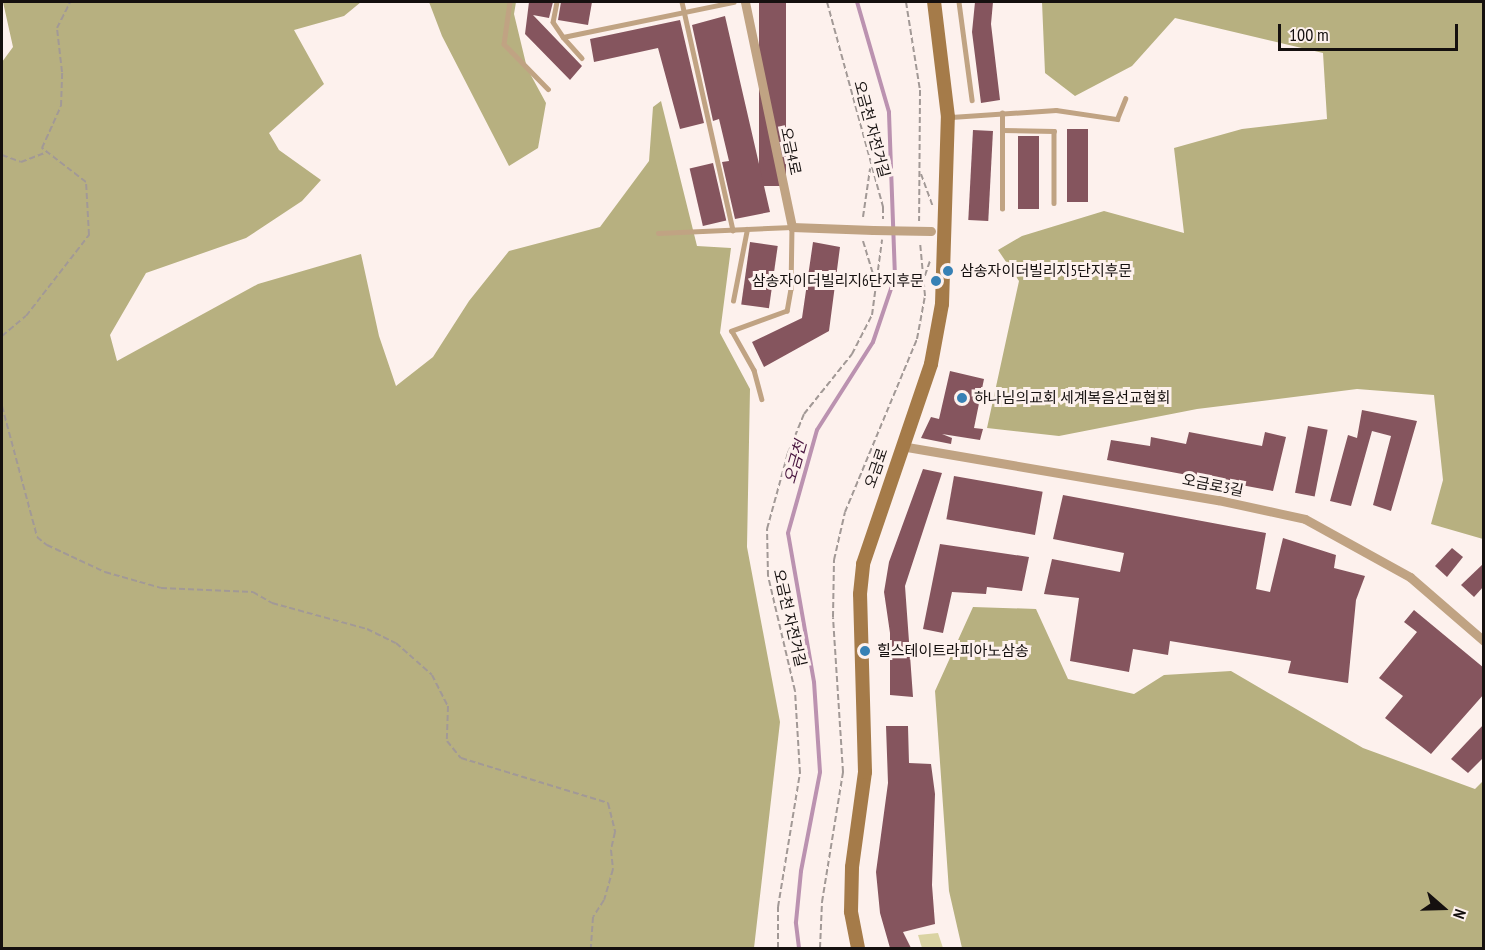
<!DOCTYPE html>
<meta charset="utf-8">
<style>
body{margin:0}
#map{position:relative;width:1485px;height:950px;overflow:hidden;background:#fdf1ed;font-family:"PT Sans Narrow","Noto Sans KR",sans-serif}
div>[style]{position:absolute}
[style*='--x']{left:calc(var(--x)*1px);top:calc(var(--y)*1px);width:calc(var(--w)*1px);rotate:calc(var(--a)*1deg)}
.green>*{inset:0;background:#dad3a3}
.forest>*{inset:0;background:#b7b080}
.stream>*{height:4px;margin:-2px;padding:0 2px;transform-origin:2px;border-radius:2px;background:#bb92b0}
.building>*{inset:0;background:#85555e;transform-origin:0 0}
.path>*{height:2px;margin-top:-1px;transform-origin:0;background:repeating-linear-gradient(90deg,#a29996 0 6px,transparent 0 9px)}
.lane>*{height:4.5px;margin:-2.25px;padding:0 2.25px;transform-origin:2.25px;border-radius:2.25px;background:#c0a383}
.street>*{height:9px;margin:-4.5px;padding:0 4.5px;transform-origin:4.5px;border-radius:4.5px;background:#c0a383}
.secondary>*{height:14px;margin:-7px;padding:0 7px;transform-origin:7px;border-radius:7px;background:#a57b49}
.street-bridge>*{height:9px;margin:-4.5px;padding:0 4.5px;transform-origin:4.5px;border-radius:4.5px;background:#c0a383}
.dots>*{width:16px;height:16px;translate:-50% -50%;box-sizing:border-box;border:3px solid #fdf1ed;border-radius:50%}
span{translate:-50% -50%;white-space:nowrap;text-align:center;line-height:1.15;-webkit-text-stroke:6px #fdf1ed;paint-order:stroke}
.street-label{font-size:15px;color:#15100f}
.poi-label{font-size:15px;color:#15100f}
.left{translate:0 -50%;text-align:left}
.right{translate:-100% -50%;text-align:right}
.water-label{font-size:16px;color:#48153e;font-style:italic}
.frame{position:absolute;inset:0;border:3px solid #15100f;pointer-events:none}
.north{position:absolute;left:1413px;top:878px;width:60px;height:60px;-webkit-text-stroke:4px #fdf1ed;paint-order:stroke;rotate:110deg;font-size:16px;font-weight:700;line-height:24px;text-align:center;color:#15100f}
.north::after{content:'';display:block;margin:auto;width:21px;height:27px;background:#15100f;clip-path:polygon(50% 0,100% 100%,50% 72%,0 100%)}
.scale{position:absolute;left:1278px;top:24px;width:180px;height:27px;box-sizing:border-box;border:3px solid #15100f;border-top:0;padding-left:8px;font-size:18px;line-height:21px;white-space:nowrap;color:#15100f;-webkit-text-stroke:4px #fdf1ed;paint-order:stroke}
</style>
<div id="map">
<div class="green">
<div style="clip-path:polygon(938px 933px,943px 948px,922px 948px,918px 935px)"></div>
</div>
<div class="forest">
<div style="clip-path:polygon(3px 2px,361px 2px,344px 16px,294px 30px,324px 84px,269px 133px,279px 150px,321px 180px,302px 201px,246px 238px,146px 273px,110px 335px,117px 361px,258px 284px,361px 254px,379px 336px,396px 386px,433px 357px,469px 301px,509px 251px,600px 227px,649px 161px,653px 107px,661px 101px,697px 246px,731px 248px,720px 333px,750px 389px,747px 547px,780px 722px,754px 948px,2px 948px,2px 62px,13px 47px)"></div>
<div style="clip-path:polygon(429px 2px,516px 2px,514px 14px,527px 68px,546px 103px,538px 148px,509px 166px,442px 36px)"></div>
<div style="clip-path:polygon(1042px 2px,1483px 2px,1483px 539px,1431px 524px,1443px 480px,1434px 395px,1357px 389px,1197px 409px,1059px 436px,987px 428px,1019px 281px,998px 250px,1022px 236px,1104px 211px,1184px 233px,1174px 148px,1242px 129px,1327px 119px,1323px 53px,1175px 18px,1132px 66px,1075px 96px,1045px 73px)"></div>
<div style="clip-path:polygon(973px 607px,1036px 609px,1068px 679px,1134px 694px,1164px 675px,1231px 671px,1363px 748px,1475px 789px,1483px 781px,1483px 948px,962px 948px,949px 891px,935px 691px)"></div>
</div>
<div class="stream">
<div style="--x:799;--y:948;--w:26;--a:-97"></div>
<div style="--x:796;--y:922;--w:51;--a:-84.4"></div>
<div style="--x:801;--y:871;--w:101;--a:-79.1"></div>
<div style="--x:820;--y:772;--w:90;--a:-93.8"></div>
<div style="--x:814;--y:682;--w:151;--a:-99.9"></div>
<div style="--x:788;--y:533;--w:107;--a:-74.3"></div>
<div style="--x:817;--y:430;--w:104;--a:-57.5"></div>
<div style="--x:873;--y:342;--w:69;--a:-71.3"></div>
<div style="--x:895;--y:277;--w:165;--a:-92.1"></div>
<div style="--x:889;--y:112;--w:115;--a:-106.2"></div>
</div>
<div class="building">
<div style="clip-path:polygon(529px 2px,553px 2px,549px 18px,533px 15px,582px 66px,570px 80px,525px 34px)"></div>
<div style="clip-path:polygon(561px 2px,592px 2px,588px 25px,558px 20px)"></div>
<div style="left:759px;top:2px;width:27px;height:184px"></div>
<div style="clip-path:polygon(975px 2px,993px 2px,991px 24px,1000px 100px,981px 103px,972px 32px)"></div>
<div style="clip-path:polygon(725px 16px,770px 212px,735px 219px,722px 162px,729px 161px,719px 119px,713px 121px,692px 25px)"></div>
<div style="clip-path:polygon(680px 20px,704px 123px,680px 129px,658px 48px,594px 62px,590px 39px)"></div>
<div style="left:1067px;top:129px;width:21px;height:73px"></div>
<div style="left:973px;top:130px;width:20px;height:90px;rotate:3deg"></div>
<div style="left:1018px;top:136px;width:21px;height:73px"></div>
<div style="left:713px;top:163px;width:59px;height:24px;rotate:77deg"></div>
<div style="left:750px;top:242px;width:28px;height:63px;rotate:8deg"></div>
<div style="clip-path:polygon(813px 242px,840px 247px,829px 331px,764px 367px,752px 342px,802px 318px)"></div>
<div style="clip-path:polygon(950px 371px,984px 379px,974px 428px,983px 429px,980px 440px,942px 434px,952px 438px,951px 444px,921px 438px,931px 417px,939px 419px)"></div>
<div style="clip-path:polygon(1362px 410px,1417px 421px,1391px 511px,1373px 505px,1391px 436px,1372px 431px,1351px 506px,1330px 501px,1348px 435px,1357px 438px)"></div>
<div style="left:1308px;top:426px;width:20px;height:68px;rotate:11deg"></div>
<div style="clip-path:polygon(1189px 432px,1262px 446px,1265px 432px,1286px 437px,1273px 491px,1107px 460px,1111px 440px,1150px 446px,1151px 437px,1186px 444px)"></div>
<div style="clip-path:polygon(923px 469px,942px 473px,905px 586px,913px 697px,890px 695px,890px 633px,884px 592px,889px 562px)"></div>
<div style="left:954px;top:476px;width:90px;height:44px;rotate:10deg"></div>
<div style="clip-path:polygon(1063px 495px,1266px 533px,1256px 589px,1270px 592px,1283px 538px,1336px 555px,1334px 568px,1365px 576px,1356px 600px,1348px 683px,1288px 673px,1291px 661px,1170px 641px,1168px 655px,1133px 649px,1129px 672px,1070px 661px,1079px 598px,1044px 594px,1052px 559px,1120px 572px,1124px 553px,1053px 539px)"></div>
<div style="clip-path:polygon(940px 544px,1029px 557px,1022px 591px,987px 587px,986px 594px,952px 592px,943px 633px,923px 629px)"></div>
<div style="clip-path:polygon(1452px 548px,1463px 557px,1447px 577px,1435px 566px)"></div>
<div style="clip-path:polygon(1484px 563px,1484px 586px,1474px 597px,1461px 585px)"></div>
<div style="clip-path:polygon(1414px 610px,1484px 668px,1484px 694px,1431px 754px,1385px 718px,1403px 696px,1379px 678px,1417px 632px,1404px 622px)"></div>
<div style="clip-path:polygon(1484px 724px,1484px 757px,1468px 773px,1451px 759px)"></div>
<div style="clip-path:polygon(886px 726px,908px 726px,909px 763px,931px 764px,935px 794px,932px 885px,935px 924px,903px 932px,911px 948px,890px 948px,880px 913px,876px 872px,888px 783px)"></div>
</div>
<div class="path">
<div style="--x:827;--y:2;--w:213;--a:74.7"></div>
<div style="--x:883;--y:207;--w:12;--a:90"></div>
<div style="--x:906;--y:2;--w:89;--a:81"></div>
<div style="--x:920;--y:90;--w:131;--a:90.4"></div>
<div style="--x:2;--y:155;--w:20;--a:20"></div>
<div style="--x:21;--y:162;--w:28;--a:-21"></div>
<div style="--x:921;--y:174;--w:33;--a:70"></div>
<div style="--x:863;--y:217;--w:49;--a:-81.7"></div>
<div style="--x:863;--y:241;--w:48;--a:73.1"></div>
<div style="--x:922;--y:284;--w:24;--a:-71"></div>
<div style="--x:2;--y:336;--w:31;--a:-40"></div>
<div style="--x:26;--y:316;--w:103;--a:-52.1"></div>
<div style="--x:89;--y:235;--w:53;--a:-93.2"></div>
<div style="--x:86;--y:182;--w:56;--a:-142.3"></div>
<div style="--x:42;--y:148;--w:46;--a:-65.7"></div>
<div style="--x:61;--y:106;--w:34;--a:-88"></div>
<div style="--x:62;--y:72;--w:44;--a:-96.5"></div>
<div style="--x:57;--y:28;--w:29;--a:-63"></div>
<div style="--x:2;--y:406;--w:136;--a:75"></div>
<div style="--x:37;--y:537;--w:13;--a:39"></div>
<div style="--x:47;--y:545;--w:64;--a:25"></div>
<div style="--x:105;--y:572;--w:58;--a:15.9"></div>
<div style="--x:161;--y:588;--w:92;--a:2.5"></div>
<div style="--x:253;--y:592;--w:22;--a:30"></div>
<div style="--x:272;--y:603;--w:98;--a:15.3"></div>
<div style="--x:367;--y:629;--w:32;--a:26"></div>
<div style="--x:396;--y:643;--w:48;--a:41.6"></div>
<div style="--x:432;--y:675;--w:35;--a:63"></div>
<div style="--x:448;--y:706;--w:35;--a:92"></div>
<div style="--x:447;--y:741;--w:22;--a:51"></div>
<div style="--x:461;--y:758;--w:154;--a:17"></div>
<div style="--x:608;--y:803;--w:30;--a:76"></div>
<div style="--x:615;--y:832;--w:18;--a:103"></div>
<div style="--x:611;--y:850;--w:19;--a:84"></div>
<div style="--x:613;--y:869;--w:32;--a:106"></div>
<div style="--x:604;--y:900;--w:20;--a:123"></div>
<div style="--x:593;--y:917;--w:31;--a:94"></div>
<div style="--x:778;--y:948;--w:41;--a:-90"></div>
<div style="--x:778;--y:907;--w:136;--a:-80.7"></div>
<div style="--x:800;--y:773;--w:82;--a:-93.5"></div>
<div style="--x:795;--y:691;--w:118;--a:-103.2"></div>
<div style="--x:768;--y:576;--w:47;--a:-91.2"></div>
<div style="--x:767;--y:529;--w:79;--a:-74.6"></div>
<div style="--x:788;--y:453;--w:42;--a:-67.7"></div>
<div style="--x:804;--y:414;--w:77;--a:-51.3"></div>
<div style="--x:852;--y:354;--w:44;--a:-62.9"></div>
<div style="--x:872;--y:315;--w:76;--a:-82.4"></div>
<div style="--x:820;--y:948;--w:46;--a:-87.5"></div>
<div style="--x:822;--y:902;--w:132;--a:-80.8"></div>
<div style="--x:843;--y:772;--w:155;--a:-93.7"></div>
<div style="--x:833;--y:617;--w:57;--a:-89"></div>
<div style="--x:834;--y:560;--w:49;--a:-77.1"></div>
<div style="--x:845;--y:512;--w:187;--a:-67.4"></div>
<div style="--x:917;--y:339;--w:44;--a:-79.5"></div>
<div style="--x:925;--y:296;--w:54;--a:-95.3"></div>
</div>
<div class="lane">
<div style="--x:510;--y:2;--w:42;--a:98.1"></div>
<div style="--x:504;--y:44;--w:63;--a:45.6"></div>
<div style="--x:557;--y:2;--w:20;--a:101"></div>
<div style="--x:553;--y:22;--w:18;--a:56"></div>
<div style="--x:563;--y:37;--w:174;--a:-11.6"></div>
<div style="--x:682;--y:2;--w:234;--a:77.4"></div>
<div style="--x:959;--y:2;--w:99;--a:82.4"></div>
<div style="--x:563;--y:37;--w:28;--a:48"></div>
<div style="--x:951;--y:117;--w:105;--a:-3.8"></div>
<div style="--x:1056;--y:110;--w:62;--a:8.4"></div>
<div style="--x:1117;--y:119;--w:22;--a:-68"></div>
<div style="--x:1002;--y:130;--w:52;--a:1.1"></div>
<div style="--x:1054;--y:131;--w:72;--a:90"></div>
<div style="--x:1002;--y:209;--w:96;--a:-90"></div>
<div style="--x:658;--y:233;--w:134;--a:-2.6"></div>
<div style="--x:792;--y:227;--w:62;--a:90.9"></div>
<div style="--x:791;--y:289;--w:22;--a:100"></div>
<div style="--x:787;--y:311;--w:59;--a:160"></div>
<div style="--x:732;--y:331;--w:45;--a:60.6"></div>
<div style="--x:754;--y:370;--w:30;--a:75"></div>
<div style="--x:733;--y:301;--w:73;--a:-79"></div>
</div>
<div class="street">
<div style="--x:745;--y:2;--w:230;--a:78.2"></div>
<div style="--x:792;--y:227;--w:81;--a:2.1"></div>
<div style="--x:901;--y:446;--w:322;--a:9.7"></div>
<div style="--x:1218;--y:500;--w:89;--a:12.3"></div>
<div style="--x:1305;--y:519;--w:120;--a:28.9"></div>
<div style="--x:1410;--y:577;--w:98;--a:40.9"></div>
</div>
<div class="secondary">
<div style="--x:858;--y:948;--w:37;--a:-101"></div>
<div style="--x:851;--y:912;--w:45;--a:-88.7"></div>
<div style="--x:852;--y:867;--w:96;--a:-82.2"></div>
<div style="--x:865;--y:772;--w:178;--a:-91.6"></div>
<div style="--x:860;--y:594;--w:30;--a:-84"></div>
<div style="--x:863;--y:564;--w:211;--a:-71.2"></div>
<div style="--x:931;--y:364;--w:61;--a:-79.6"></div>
<div style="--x:942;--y:304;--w:187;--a:-88.2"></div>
<div style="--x:948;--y:117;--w:116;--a:-96.9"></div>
</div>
<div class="street-bridge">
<div style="--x:873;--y:230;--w:58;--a:1"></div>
</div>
<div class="dots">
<div style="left:948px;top:271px;background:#3781b5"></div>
<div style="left:936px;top:281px;background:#3781b5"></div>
<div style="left:962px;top:398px;background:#3781b5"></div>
<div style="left:865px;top:651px;background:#3781b5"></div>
</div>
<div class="street-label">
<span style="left:872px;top:129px;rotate:75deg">오금천 자전거길</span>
<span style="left:791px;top:151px;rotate:78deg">오금4로</span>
<span style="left:876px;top:468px;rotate:-71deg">오금로</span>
<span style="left:1213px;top:485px;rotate:11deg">오금로3길</span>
<span style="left:790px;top:618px;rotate:77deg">오금천 자전거길</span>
</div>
<div class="poi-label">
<span class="left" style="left:960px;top:271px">삼송자이더빌리지5단지후문</span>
<span class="right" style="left:924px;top:281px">삼송자이더빌리지6단지후문</span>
<span class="left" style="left:974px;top:398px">하나님의교회 세계복음선교협회</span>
<span class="left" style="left:877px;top:651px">힐스테이트라피아노삼송</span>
</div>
<div class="water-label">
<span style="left:795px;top:462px;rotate:-74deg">오금천</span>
</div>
<div class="frame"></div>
<div class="north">N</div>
<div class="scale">100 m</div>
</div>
